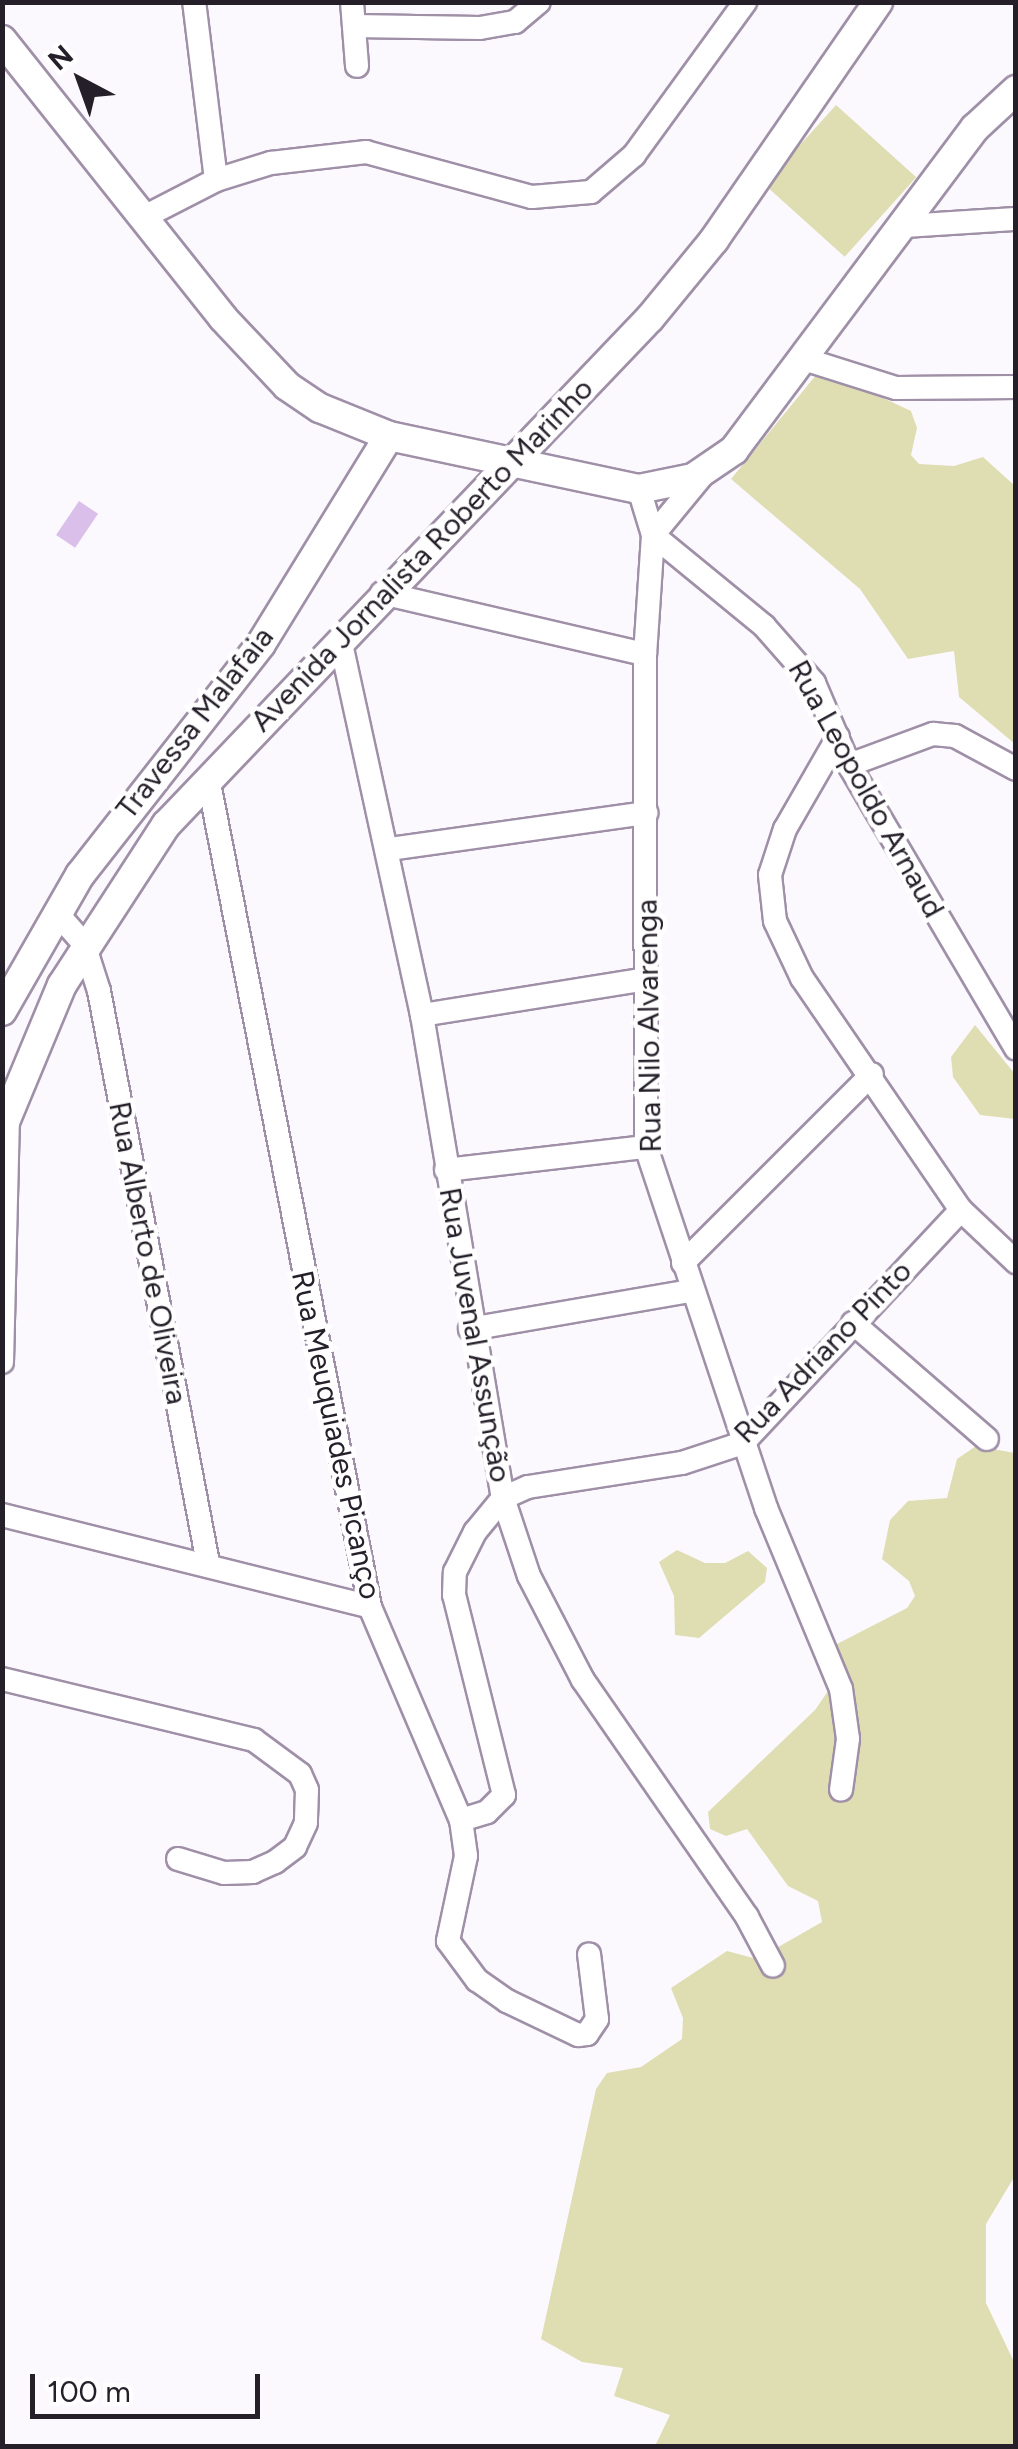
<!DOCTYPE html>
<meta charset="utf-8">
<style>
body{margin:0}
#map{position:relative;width:1018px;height:2449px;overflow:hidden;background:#fcf9fe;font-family:Figtree,sans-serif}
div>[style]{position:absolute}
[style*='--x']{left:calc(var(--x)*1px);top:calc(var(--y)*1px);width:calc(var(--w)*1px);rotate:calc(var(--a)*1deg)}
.green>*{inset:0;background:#dfddb2;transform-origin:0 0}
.water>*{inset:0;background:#dbbfeb;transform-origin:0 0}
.roads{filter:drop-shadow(2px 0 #9f90a8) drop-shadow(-2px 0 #9f90a8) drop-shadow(0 2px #9f90a8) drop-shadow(0 -2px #9f90a8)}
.minor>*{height:22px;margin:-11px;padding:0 11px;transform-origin:11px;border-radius:11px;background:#fff}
.major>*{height:28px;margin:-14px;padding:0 14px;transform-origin:14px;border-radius:14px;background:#fff}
span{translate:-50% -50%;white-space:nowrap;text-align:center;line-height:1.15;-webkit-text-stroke:9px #fff;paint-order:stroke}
.street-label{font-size:30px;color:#251f29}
.frame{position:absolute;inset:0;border:5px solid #251f29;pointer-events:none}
.north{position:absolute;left:30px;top:30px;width:100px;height:100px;-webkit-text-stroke:8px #fff;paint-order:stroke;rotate:319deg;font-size:28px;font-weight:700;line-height:40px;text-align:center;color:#251f29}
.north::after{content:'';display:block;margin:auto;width:35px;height:45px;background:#251f29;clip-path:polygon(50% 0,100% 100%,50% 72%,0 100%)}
.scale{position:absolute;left:30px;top:2374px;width:230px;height:45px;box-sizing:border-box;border:5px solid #251f29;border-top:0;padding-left:12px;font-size:30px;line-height:35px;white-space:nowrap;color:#251f29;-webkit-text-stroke:8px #fff;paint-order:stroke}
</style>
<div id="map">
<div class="green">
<div style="left:836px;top:105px;width:108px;height:107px;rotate:42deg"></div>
<div style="clip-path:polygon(821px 369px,911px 411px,917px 428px,911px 455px,919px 464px,954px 466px,983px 457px,1015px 486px,1015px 744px,959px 697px,954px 651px,908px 659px,860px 589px,731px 479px)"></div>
<div style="clip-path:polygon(975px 1025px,1015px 1074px,1015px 1119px,980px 1115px,953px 1077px,951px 1057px)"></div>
<div style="clip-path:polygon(976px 1446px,1015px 1453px,1016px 2174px,986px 2224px,986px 2303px,1015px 2364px,1015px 2446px,655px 2446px,670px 2415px,614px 2396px,623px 2368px,582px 2362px,541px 2339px,596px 2089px,607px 2073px,641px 2067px,682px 2039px,683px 2018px,671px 1988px,727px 1951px,757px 1959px,822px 1922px,818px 1901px,788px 1886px,747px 1829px,726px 1836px,710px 1829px,708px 1812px,815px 1710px,839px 1675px,835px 1645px,907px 1608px,915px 1596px,909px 1581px,882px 1559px,890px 1520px,908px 1501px,947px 1498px,957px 1459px)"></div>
<div style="clip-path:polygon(677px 1550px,705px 1563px,725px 1563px,748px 1551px,767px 1568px,765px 1582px,699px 1638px,675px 1635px,674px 1596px,659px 1562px)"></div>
</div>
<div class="water">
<div style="left:79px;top:501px;width:23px;height:41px;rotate:34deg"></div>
</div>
<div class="roads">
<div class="minor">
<div style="--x:352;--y:2;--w:64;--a:85.5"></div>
<div style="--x:354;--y:26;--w:126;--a:0.9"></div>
<div style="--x:480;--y:28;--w:36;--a:-10"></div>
<div style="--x:515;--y:22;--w:31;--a:-40"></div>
<div style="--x:216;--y:180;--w:58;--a:-17.2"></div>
<div style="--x:271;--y:163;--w:96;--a:-6.6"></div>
<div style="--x:366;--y:152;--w:172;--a:15.2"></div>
<div style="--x:532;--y:197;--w:59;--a:-4.8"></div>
<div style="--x:591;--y:192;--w:57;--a:-40.7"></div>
<div style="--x:634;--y:155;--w:189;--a:-54"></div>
<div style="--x:146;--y:216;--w:79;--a:-27.2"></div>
<div style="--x:216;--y:180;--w:179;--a:-97"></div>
<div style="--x:904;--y:226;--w:112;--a:-3.6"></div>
<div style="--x:807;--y:360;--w:93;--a:17.5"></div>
<div style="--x:896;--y:388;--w:120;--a:-0.5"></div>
<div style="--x:705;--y:472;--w:82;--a:129.5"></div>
<div style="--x:653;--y:535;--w:144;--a:39.3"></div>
<div style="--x:764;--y:626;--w:76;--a:48.7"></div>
<div style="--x:814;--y:683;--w:89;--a:66.9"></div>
<div style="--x:849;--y:765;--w:329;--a:59.5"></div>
<div style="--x:639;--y:489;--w:48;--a:73.1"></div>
<div style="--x:653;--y:535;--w:119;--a:93.8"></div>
<div style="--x:645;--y:654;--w:493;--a:89.9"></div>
<div style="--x:646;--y:1147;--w:380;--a:71.6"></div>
<div style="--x:766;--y:1508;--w:196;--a:67.5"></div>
<div style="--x:841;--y:1689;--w:50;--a:82"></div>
<div style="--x:848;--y:1739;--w:51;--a:97.8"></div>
<div style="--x:382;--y:593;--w:270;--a:13.1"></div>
<div style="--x:340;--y:639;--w:385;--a:77.7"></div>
<div style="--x:422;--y:1015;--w:490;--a:80.5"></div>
<div style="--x:503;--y:1498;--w:82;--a:71.6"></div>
<div style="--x:529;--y:1576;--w:117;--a:62.6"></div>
<div style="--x:583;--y:1680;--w:288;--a:55.3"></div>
<div style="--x:747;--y:1917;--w:55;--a:62"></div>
<div style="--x:838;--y:737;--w:106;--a:119.9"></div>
<div style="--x:785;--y:829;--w:48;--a:108.1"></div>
<div style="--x:770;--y:875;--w:46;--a:83.8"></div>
<div style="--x:775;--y:921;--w:63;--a:64.7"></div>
<div style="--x:802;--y:978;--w:281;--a:55.6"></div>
<div style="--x:961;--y:1210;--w:76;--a:43.4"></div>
<div style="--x:849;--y:765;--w:90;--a:-20.3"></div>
<div style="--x:933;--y:734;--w:22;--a:5"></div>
<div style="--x:955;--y:736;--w:69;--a:28.4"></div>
<div style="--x:208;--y:778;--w:845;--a:78.94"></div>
<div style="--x:370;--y:1607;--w:232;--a:66.9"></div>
<div style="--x:461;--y:1820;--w:36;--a:82"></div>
<div style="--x:466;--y:1856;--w:87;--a:102"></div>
<div style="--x:448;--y:1941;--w:49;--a:53.4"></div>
<div style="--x:477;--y:1980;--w:37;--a:35"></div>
<div style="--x:507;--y:2001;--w:79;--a:25.6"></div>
<div style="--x:578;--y:2035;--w:9;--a:-6"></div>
<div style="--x:587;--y:2034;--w:18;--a:-56"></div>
<div style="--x:597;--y:2019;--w:65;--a:-97"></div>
<div style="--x:389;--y:849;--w:260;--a:-8"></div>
<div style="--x:56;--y:912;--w:43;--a:48.8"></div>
<div style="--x:84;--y:944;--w:49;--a:72.3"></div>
<div style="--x:99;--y:991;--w:582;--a:79.21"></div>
<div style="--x:422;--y:1015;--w:227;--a:-9.1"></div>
<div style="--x:446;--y:1170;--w:201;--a:-6.6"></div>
<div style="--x:683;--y:1263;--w:267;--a:-45"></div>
<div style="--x:853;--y:1323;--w:177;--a:40.9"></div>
<div style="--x:470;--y:1329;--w:224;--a:-9.8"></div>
<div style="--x:2;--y:1362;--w:249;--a:-88.6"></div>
<div style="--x:2;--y:1515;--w:379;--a:14"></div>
<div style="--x:2;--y:1679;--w:259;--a:13.6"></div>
<div style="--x:254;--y:1740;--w:57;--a:36.5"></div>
<div style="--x:300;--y:1774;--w:17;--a:66"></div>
<div style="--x:307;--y:1790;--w:33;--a:92"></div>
<div style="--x:306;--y:1823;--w:26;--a:115"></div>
<div style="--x:295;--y:1847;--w:25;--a:143"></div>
<div style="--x:275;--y:1862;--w:24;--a:156"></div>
<div style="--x:253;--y:1872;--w:29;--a:178"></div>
<div style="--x:224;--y:1873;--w:48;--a:-163.1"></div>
<div style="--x:461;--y:1820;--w:27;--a:-17"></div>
<div style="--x:487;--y:1812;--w:24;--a:-45"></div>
<div style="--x:504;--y:1795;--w:206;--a:-104"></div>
<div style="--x:454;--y:1595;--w:23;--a:-88"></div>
<div style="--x:455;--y:1572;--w:45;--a:-63.4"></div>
<div style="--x:475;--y:1532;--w:44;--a:-50.5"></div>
<div style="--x:503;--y:1498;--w:27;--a:-24"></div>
<div style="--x:528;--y:1487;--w:156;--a:-8.9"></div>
<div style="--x:682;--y:1463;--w:64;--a:-18.2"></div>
<div style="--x:743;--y:1443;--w:319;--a:-46.9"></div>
</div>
<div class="major">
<div style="--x:2;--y:40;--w:355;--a:51.5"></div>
<div style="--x:223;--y:318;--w:93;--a:46.7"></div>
<div style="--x:287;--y:386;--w:40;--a:34"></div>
<div style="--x:320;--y:408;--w:74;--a:22.1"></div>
<div style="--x:389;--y:436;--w:256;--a:12"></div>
<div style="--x:639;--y:489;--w:55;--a:-11.5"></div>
<div style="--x:693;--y:478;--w:50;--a:-34.3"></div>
<div style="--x:734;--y:450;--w:402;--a:-53.2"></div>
<div style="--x:975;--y:128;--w:56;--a:-42.8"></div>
<div style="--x:2;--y:1011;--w:157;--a:-60.2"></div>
<div style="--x:80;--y:875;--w:293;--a:-51.9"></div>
<div style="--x:261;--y:644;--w:244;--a:-58.4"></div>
<div style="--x:2;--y:1129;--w:156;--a:-67.4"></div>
<div style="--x:62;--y:985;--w:191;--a:-57"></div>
<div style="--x:166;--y:825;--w:701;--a:-46.33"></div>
<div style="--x:650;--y:318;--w:101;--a:-50.6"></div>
<div style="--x:714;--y:240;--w:289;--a:-55.4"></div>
</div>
</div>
<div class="street-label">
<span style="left:422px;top:555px;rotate:-46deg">Avenida Jornalista Roberto Marinho</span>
<span style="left:195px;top:723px;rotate:-52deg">Travessa Malafaia</span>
<span style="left:866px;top:789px;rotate:61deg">Rua Leopoldo Arnaud</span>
<span style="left:649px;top:1026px;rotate:-91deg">Rua Nilo Alvarenga</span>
<span style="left:148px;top:1253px;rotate:79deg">Rua Alberto de Oliveira</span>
<span style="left:475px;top:1335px;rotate:80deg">Rua Juvenal Assunção</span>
<span style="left:823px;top:1352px;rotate:-46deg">Rua Adriano Pinto</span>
<span style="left:336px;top:1435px;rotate:78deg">Rua Meuquiades Picanço</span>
</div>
<div class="frame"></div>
<div class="north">N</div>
<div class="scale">100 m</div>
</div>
